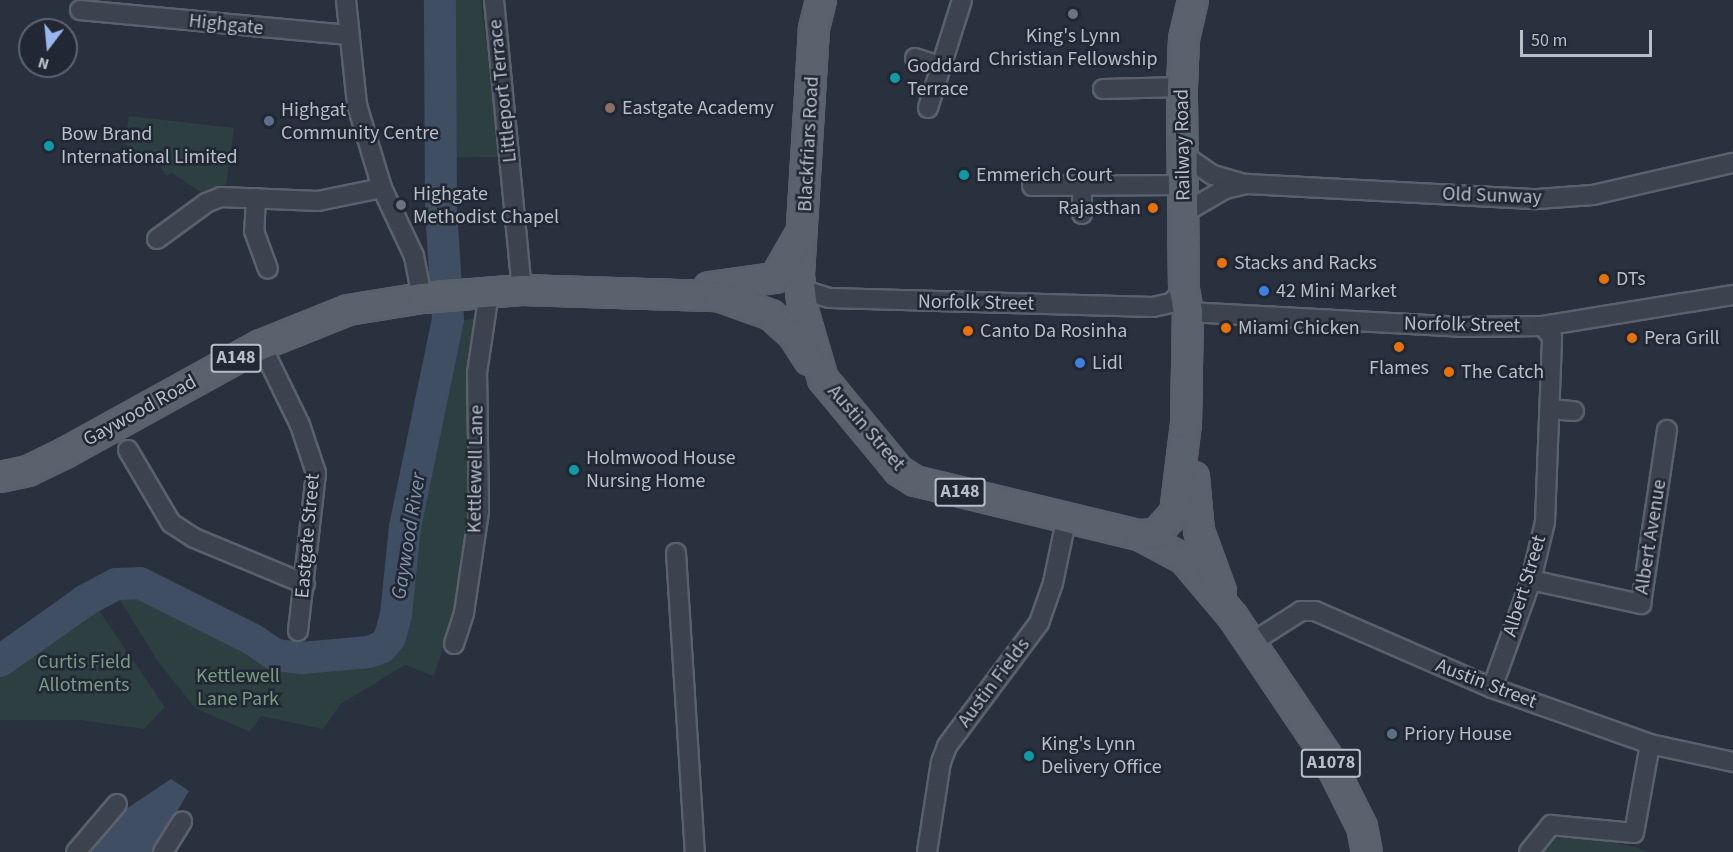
<!DOCTYPE html>
<style>
body{margin:0}
#map{position:relative;width:1733px;height:852px;overflow:hidden;background:#28313d;font-family:"Source Sans 3",sans-serif}
div>[style]{position:absolute}
[style*='--x']{left:calc(var(--x)*1px);top:calc(var(--y)*1px);width:calc(var(--w)*1px);rotate:calc(var(--a)*1deg)}
.green>*{inset:0;background:#2d3f40}
.water>*{inset:0;background:#404e64}
.river>*{height:32px;margin:-16px;padding:0 16px;transform-origin:16px;border-radius:16px;background:#404e64}
.roads{filter:drop-shadow(2px 0 #5a616b) drop-shadow(-2px 0 #5a616b) drop-shadow(0 2px #5a616b) drop-shadow(0 -2px #5a616b)}
.minor>*{height:18px;margin:-9px;padding:0 9px;transform-origin:9px;border-radius:9px;background:#3c434e}
.primary>*{height:28px;margin:-14px;padding:0 14px;transform-origin:14px;border-radius:14px;background:#5a626d}
.dots>*{width:16px;height:16px;translate:-50% -50%;box-sizing:border-box;border:3px solid #212833;border-radius:50%}
span{translate:-50% -50%;white-space:nowrap;text-align:center;line-height:1.15;-webkit-text-stroke:5px #212833;paint-order:stroke}
.shield-label span{padding:2px 4px;background:#212833;border:2px solid;border-radius:4px;-webkit-text-stroke-width:0}
.shield-label{font-size:18px;color:#b8bec8;font-weight:700}
.street-label{font-size:20px;color:#b8bec8}
.poi-label{font-size:20px;color:#b8bec8}
.left{translate:0 -50%;text-align:left}
.right{translate:-100% -50%;text-align:right}
.park-label{font-size:20px;color:#799b82}
.water-label{font-size:21px;color:#8394ac;font-style:italic}
.north{position:absolute;left:18px;top:18px;width:60px;height:60px;box-sizing:border-box;background:#212833;border:2px solid #5d646f;border-radius:50%;rotate:196deg;font-size:16px;font-weight:700;line-height:24px;text-align:center;color:#b8bec8}
.north::after{content:'';display:block;margin:auto;width:21px;height:27px;background:#99b7ed;clip-path:polygon(50% 0,100% 100%,50% 72%,0 100%)}
.scale{position:absolute;left:1520px;top:30px;width:132px;height:27px;box-sizing:border-box;border:3px solid #b8bec8;border-top:0;padding-left:8px;font-size:18px;line-height:21px;white-space:nowrap;color:#b8bec8;-webkit-text-stroke:4px #212833;paint-order:stroke}
</style>
<div id="map">
<div class="green">
<div style="clip-path:polygon(435px 0,481px 0,500px 157px,432px 158px)"></div>
<div style="clip-path:polygon(129px 116px,234px 128px,226px 185px,202px 193px,172px 173px,166px 176px,158px 162px,124px 144px)"></div>
<div style="clip-path:polygon(479px 318px,466px 572px,434px 676px,405px 665px,341px 704px,323px 729px,261px 716px,250px 732px,195px 708px,159px 663px,118px 597px,138px 586px,230px 645px,270px 661px,290px 666px,333px 663px,383px 654px,393px 643px,406px 600px,415px 521px,455px 321px)"></div>
<div style="clip-path:polygon(98px 609px,165px 707px,144px 729px,80px 720px,0 720px,0 670px)"></div>
<div style="clip-path:polygon(1561px 832px,1635px 847px,1647px 852px,1544px 852px)"></div>
</div>
<div class="water">
<div style="clip-path:polygon(171px 779px,189px 791px,153px 852px,92px 852px,117px 815px)"></div>
</div>
<div class="river">
<div style="--x:0;--y:661;--w:105;--a:-35.3"></div>
<div style="--x:86;--y:600;--w:34;--a:-28"></div>
<div style="--x:116;--y:584;--w:24;--a:-2"></div>
<div style="--x:140;--y:583;--w:125;--a:26.6"></div>
<div style="--x:252;--y:639;--w:29;--a:34"></div>
<div style="--x:276;--y:655;--w:26;--a:7"></div>
<div style="--x:302;--y:658;--w:67;--a:-5.1"></div>
<div style="--x:369;--y:652;--w:14;--a:-21"></div>
<div style="--x:382;--y:647;--w:13;--a:-51"></div>
<div style="--x:390;--y:637;--w:23;--a:-75"></div>
<div style="--x:396;--y:615;--w:88;--a:-84.2"></div>
<div style="--x:405;--y:527;--w:212;--a:-78.3"></div>
<div style="--x:448;--y:319;--w:107;--a:-93.7"></div>
<div style="--x:441;--y:212;--w:212;--a:-90.3"></div>
</div>
<div class="roads">
<div class="minor">
<div style="--x:346;--y:0;--w:106;--a:84"></div>
<div style="--x:357;--y:105;--w:87;--a:73.2"></div>
<div style="--x:382;--y:188;--w:75;--a:64.8"></div>
<div style="--x:414;--y:256;--w:43;--a:79.2"></div>
<div style="--x:494;--y:0;--w:291;--a:84.5"></div>
<div style="--x:80;--y:10;--w:269;--a:5.3"></div>
<div style="--x:915;--y:58;--w:26;--a:18"></div>
<div style="--x:1103;--y:89;--w:79;--a:-1.5"></div>
<div style="--x:928;--y:108;--w:113;--a:-72.5"></div>
<div style="--x:1184;--y:155;--w:35;--a:35"></div>
<div style="--x:1213;--y:175;--w:33;--a:16"></div>
<div style="--x:1032;--y:186;--w:152;--a:-0.4"></div>
<div style="--x:1082;--y:186;--w:28;--a:90"></div>
<div style="--x:256;--y:198;--w:33;--a:93"></div>
<div style="--x:254;--y:231;--w:40;--a:69.8"></div>
<div style="--x:1184;--y:213;--w:48;--a:-30.3"></div>
<div style="--x:1225;--y:189;--w:23;--a:-13"></div>
<div style="--x:1247;--y:184;--w:290;--a:3"></div>
<div style="--x:1537;--y:199;--w:56;--a:-4.1"></div>
<div style="--x:1593;--y:195;--w:144;--a:-12.9"></div>
<div style="--x:157;--y:239;--w:61;--a:-36.3"></div>
<div style="--x:206;--y:203;--w:16;--a:-22"></div>
<div style="--x:221;--y:197;--w:97;--a:2.4"></div>
<div style="--x:318;--y:201;--w:65;--a:-11.5"></div>
<div style="--x:800;--y:289;--w:31;--a:17"></div>
<div style="--x:830;--y:298;--w:323;--a:1.6"></div>
<div style="--x:1153;--y:307;--w:18;--a:-13"></div>
<div style="--x:1171;--y:303;--w:18;--a:-45"></div>
<div style="--x:1188;--y:312;--w:273;--a:3.1"></div>
<div style="--x:1461;--y:327;--w:82;--a:-0.7"></div>
<div style="--x:1543;--y:326;--w:193;--a:-9.3"></div>
<div style="--x:261;--y:345;--w:89;--a:64"></div>
<div style="--x:300;--y:425;--w:51;--a:71.6"></div>
<div style="--x:316;--y:473;--w:159;--a:96.5"></div>
<div style="--x:1550;--y:409;--w:24;--a:5"></div>
<div style="--x:128;--y:450;--w:85;--a:59.5"></div>
<div style="--x:171;--y:523;--w:27;--a:33"></div>
<div style="--x:194;--y:538;--w:120;--a:22.5"></div>
<div style="--x:676;--y:553;--w:300;--a:86.4"></div>
<div style="--x:1531;--y:580;--w:113;--a:12.3"></div>
<div style="--x:1641;--y:604;--w:176;--a:-81.5"></div>
<div style="--x:1251;--y:643;--w:59;--a:-32.6"></div>
<div style="--x:1301;--y:611;--w:14;--a:0"></div>
<div style="--x:1315;--y:611;--w:193;--a:23.5"></div>
<div style="--x:1492;--y:688;--w:168;--a:19.5"></div>
<div style="--x:1650;--y:744;--w:85;--a:12.2"></div>
<div style="--x:454;--y:644;--w:33;--a:-72"></div>
<div style="--x:464;--y:613;--w:102;--a:-81.6"></div>
<div style="--x:479;--y:512;--w:139;--a:-90.8"></div>
<div style="--x:477;--y:373;--w:81;--a:-81.5"></div>
<div style="--x:1492;--y:688;--w:115;--a:-70.1"></div>
<div style="--x:1531;--y:580;--w:60;--a:-76.4"></div>
<div style="--x:1545;--y:522;--w:185;--a:-87.8"></div>
<div style="--x:1552;--y:337;--w:14;--a:-129"></div>
<div style="--x:76;--y:852;--w:63;--a:-49.5"></div>
<div style="--x:163;--y:852;--w:36;--a:-58"></div>
<div style="--x:927;--y:852;--w:91;--a:-81.2"></div>
<div style="--x:941;--y:762;--w:17;--a:-69"></div>
<div style="--x:947;--y:746;--w:154;--a:-53.2"></div>
<div style="--x:1039;--y:623;--w:42;--a:-70.7"></div>
<div style="--x:1053;--y:583;--w:68;--a:-78.2"></div>
<div style="--x:1529;--y:852;--w:35;--a:-51"></div>
<div style="--x:1551;--y:825;--w:83;--a:5.5"></div>
<div style="--x:1634;--y:833;--w:90;--a:-79.8"></div>
</div>
<div class="primary">
<div style="--x:821;--y:0;--w:30;--a:104"></div>
<div style="--x:814;--y:29;--w:247;--a:93.5"></div>
<div style="--x:799;--y:276;--w:38;--a:83"></div>
<div style="--x:804;--y:314;--w:68;--a:73.7"></div>
<div style="--x:823;--y:379;--w:119;--a:50.4"></div>
<div style="--x:899;--y:471;--w:19;--a:32"></div>
<div style="--x:915;--y:481;--w:230;--a:13.6"></div>
<div style="--x:1139;--y:535;--w:51;--a:28.1"></div>
<div style="--x:1184;--y:559;--w:76;--a:49.8"></div>
<div style="--x:1233;--y:617;--w:166;--a:56"></div>
<div style="--x:1326;--y:755;--w:80;--a:63.4"></div>
<div style="--x:1362;--y:827;--w:25;--a:79"></div>
<div style="--x:709;--y:287;--w:67;--a:-7.8"></div>
<div style="--x:775;--y:278;--w:46;--a:-60.1"></div>
<div style="--x:0;--y:477;--w:29;--a:-12"></div>
<div style="--x:28;--y:471;--w:41;--a:-25.9"></div>
<div style="--x:65;--y:453;--w:224;--a:-28.9"></div>
<div style="--x:261;--y:345;--w:94;--a:-21.9"></div>
<div style="--x:348;--y:310;--w:75;--a:-9.2"></div>
<div style="--x:422;--y:298;--w:100;--a:-4.6"></div>
<div style="--x:522;--y:290;--w:196;--a:1.8"></div>
<div style="--x:718;--y:296;--w:56;--a:19.7"></div>
<div style="--x:771;--y:315;--w:30;--a:42"></div>
<div style="--x:793;--y:335;--w:30;--a:57"></div>
<div style="--x:1194;--y:477;--w:54;--a:84.7"></div>
<div style="--x:1199;--y:531;--w:64;--a:69.9"></div>
<div style="--x:1139;--y:535;--w:17;--a:-3"></div>
<div style="--x:1156;--y:534;--w:28;--a:-48"></div>
<div style="--x:1175;--y:513;--w:90;--a:-83"></div>
<div style="--x:1186;--y:424;--w:112;--a:-89"></div>
<div style="--x:1188;--y:312;--w:22;--a:-100"></div>
<div style="--x:1184;--y:290;--w:203;--a:-90.6"></div>
<div style="--x:1182;--y:87;--w:48;--a:-87.6"></div>
<div style="--x:1184;--y:39;--w:40;--a:-77"></div>
</div>
</div>
<div class="dots">
<div style="left:1073px;top:14px;background:#6b7280"></div>
<div style="left:895px;top:78px;background:#0f9aa8"></div>
<div style="left:610px;top:108px;background:#8d6e63"></div>
<div style="left:269px;top:121px;background:#5c6f8a"></div>
<div style="left:49px;top:146px;background:#0f9aa8"></div>
<div style="left:964px;top:175px;background:#0f9aa8"></div>
<div style="left:401px;top:205px;background:#6b7280"></div>
<div style="left:1153px;top:208px;background:#e8710a"></div>
<div style="left:1222px;top:263px;background:#e8710a"></div>
<div style="left:1604px;top:279px;background:#e8710a"></div>
<div style="left:1264px;top:291px;background:#3f7fe0"></div>
<div style="left:1226px;top:328px;background:#e8710a"></div>
<div style="left:968px;top:331px;background:#e8710a"></div>
<div style="left:1632px;top:338px;background:#e8710a"></div>
<div style="left:1399px;top:347px;background:#e8710a"></div>
<div style="left:1080px;top:363px;background:#3f7fe0"></div>
<div style="left:1449px;top:372px;background:#e8710a"></div>
<div style="left:574px;top:470px;background:#0f9aa8"></div>
<div style="left:1392px;top:734px;background:#5c6f8a"></div>
<div style="left:1029px;top:756px;background:#0f9aa8"></div>
</div>
<div class="shield-label">
<span style="left:236px;top:358px">A148</span>
<span style="left:960px;top:492px">A148</span>
<span style="left:1331px;top:763px">A1078</span>
</div>
<div class="street-label">
<span style="left:226px;top:25px;rotate:6deg">Highgate</span>
<span style="left:503px;top:91px;rotate:-96deg">Littleport Terrace</span>
<span style="left:809px;top:144px;rotate:-87deg">Blackfriars Road</span>
<span style="left:1183px;top:145px;rotate:-91deg">Railway Road</span>
<span style="left:1492px;top:196px;rotate:2deg">Old Sunway</span>
<span style="left:976px;top:303px;rotate:1deg">Norfolk Street</span>
<span style="left:1462px;top:325px;rotate:1deg">Norfolk Street</span>
<span style="left:140px;top:411px;rotate:-29deg">Gaywood Road</span>
<span style="left:866px;top:428px;rotate:49deg">Austin Street</span>
<span style="left:476px;top:469px;rotate:-89deg">Kettlewell Lane</span>
<span style="left:308px;top:536px;rotate:-85deg">Eastgate Street</span>
<span style="left:1651px;top:537px;rotate:-81deg">Albert Avenue</span>
<span style="left:1525px;top:586px;rotate:-73deg">Albert Street</span>
<span style="left:994px;top:683px;rotate:-53deg">Austin Fields</span>
<span style="left:1486px;top:684px;rotate:21deg">Austin Street</span>
</div>
<div class="poi-label">
<span style="left:1073px;top:48px">King's Lynn<br>Christian Fellowship</span>
<span class="left" style="left:907px;top:78px">Goddard<br>Terrace</span>
<span class="left" style="left:622px;top:108px">Eastgate Academy</span>
<span class="left" style="left:281px;top:122px">Highgat<br>Community Centre</span>
<span class="left" style="left:61px;top:146px">Bow Brand<br>International Limited</span>
<span class="left" style="left:976px;top:175px">Emmerich Court</span>
<span class="left" style="left:413px;top:206px">Highgate<br>Methodist Chapel</span>
<span class="right" style="left:1141px;top:208px">Rajasthan</span>
<span class="left" style="left:1234px;top:263px">Stacks and Racks</span>
<span class="left" style="left:1616px;top:279px">DTs</span>
<span class="left" style="left:1276px;top:291px">42 Mini Market</span>
<span class="left" style="left:1238px;top:328px">Miami Chicken</span>
<span class="left" style="left:980px;top:331px">Canto Da Rosinha</span>
<span class="left" style="left:1644px;top:338px">Pera Grill</span>
<span class="left" style="left:1092px;top:363px">Lidl</span>
<span style="left:1399px;top:368px">Flames</span>
<span class="left" style="left:1461px;top:372px">The Catch</span>
<span class="left" style="left:586px;top:470px">Holmwood House<br>Nursing Home</span>
<span class="left" style="left:1404px;top:734px">Priory House</span>
<span class="left" style="left:1041px;top:756px">King's Lynn<br>Delivery Office</span>
</div>
<div class="park-label">
<span style="left:84px;top:674px">Curtis Field<br>Allotments</span>
<span style="left:238px;top:688px">Kettlewell<br>Lane Park</span>
</div>
<div class="water-label">
<span style="left:408px;top:536px;rotate:-81deg">Gaywood River</span>
</div>
<div class="north">N</div>
<div class="scale">50 m</div>
</div>
